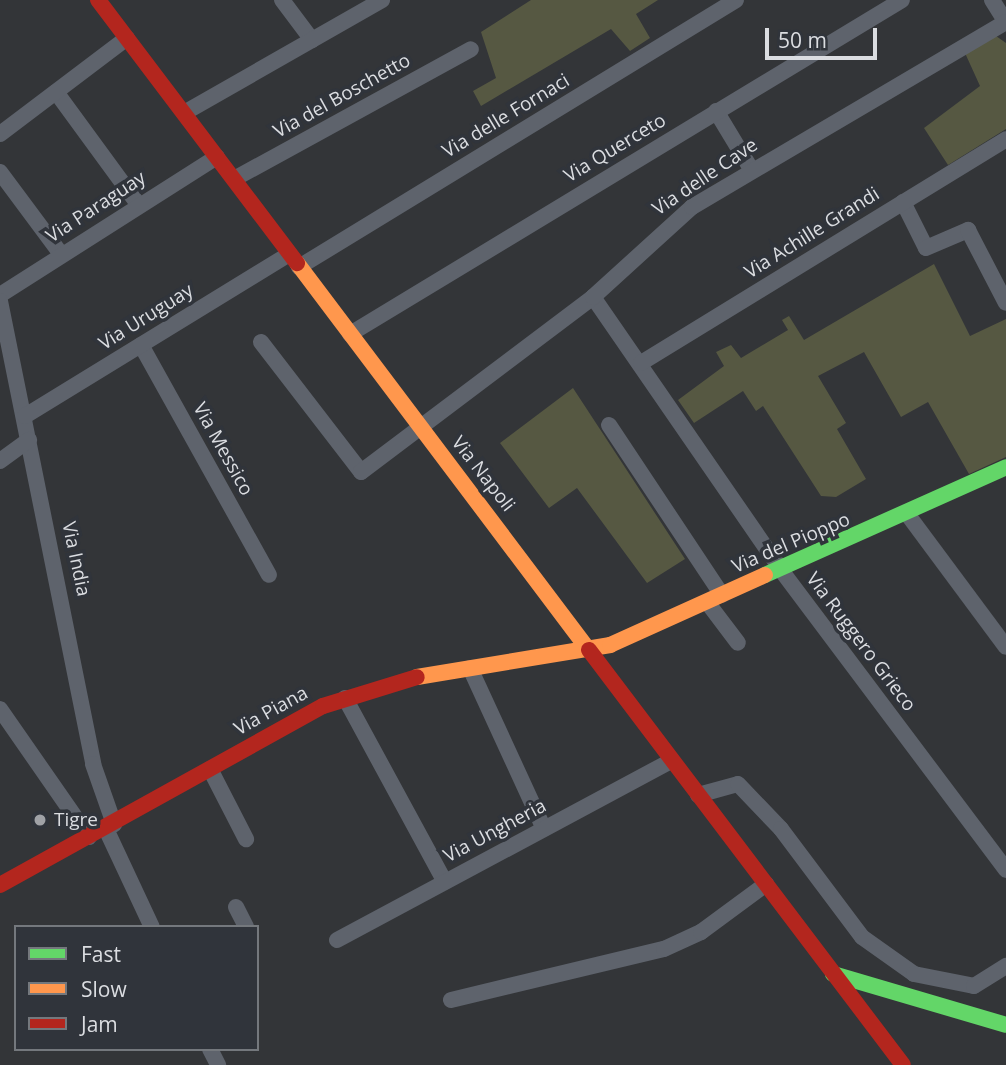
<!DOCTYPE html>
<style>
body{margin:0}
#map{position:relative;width:1006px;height:1065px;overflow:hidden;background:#333538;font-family:"Open Sans",sans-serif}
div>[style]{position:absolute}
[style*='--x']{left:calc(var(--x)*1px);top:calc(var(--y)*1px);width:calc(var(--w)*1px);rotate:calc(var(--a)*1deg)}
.green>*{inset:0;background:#565842}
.street>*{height:16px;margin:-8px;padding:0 8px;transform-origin:8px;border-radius:8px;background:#5e636c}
.fast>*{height:16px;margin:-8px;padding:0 8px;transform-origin:8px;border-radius:8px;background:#63d668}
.slow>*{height:16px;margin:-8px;padding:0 8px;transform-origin:8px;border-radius:8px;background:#ff974d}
.jam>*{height:16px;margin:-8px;padding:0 8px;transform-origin:8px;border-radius:8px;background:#b3261e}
.dots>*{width:19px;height:19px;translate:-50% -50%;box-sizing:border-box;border:4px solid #30343b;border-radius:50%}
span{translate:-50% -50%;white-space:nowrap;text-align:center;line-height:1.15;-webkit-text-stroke:7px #30343b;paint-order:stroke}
.street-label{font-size:19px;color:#dbdde1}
.poi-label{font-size:19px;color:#dbdde1}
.left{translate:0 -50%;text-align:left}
.legend{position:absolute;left:14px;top:925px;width:245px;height:126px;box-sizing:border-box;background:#30343b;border:2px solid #74787d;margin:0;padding:9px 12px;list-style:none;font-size:21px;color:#dbdde1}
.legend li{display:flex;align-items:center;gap:14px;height:35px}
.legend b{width:35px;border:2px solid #74787d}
.scale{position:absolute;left:765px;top:28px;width:112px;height:32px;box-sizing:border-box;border:4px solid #dbdde1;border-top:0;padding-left:9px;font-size:21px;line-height:24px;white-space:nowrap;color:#dbdde1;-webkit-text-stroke:5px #30343b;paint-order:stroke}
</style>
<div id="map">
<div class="green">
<div style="clip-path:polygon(531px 0,658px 0,636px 14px,650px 38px,630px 51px,611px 29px,481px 106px,473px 91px,496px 78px,481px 32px)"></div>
<div style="clip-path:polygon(996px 36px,1006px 43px,1006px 129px,948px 165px,924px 128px,980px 86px,965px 53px)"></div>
<div style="clip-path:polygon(934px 264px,970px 336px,1006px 319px,1006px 457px,969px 474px,928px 402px,901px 417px,864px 352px,818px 376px,846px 423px,837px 429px,866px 479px,836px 497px,821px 496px,763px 406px,756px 411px,743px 391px,694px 423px,678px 400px,724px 366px,716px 352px,731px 345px,741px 358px,788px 330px,782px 320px,789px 316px,804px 340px)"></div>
<div style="clip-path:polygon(573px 388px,685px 559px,647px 583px,577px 488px,549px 508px,500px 443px)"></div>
</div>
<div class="street">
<div style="--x:282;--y:0;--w:50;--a:53.1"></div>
<div style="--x:992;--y:0;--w:26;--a:58"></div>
<div style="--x:56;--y:92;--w:139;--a:53.8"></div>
<div style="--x:716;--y:111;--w:68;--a:58.9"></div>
<div style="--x:184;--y:113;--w:228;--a:-29.7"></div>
<div style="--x:0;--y:134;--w:159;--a:-37.1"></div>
<div style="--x:0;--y:172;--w:102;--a:53.4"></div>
<div style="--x:234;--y:179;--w:270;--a:-28.7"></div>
<div style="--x:903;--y:202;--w:51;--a:63.4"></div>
<div style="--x:926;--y:248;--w:46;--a:-23.2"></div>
<div style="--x:968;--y:230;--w:82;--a:62.5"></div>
<div style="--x:299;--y:267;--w:512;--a:-31.42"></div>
<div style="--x:0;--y:295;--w:257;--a:-32.5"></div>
<div style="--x:593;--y:297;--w:331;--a:55.4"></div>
<div style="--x:781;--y:570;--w:375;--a:53.1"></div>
<div style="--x:0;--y:301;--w:472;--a:78.6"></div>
<div style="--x:93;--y:764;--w:64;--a:70.7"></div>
<div style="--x:350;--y:334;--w:645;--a:-31.18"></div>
<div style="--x:261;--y:342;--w:164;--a:52.4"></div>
<div style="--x:361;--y:472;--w:291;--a:-37"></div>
<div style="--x:593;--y:297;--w:134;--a:-42.3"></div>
<div style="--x:692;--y:207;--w:364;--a:-30.5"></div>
<div style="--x:141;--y:345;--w:263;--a:60.9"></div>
<div style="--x:641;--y:363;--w:428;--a:-31.5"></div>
<div style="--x:25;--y:416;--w:310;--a:-31.5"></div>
<div style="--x:609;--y:425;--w:204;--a:56.4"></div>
<div style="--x:0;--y:461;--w:36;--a:-36"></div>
<div style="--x:908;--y:515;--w:164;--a:53.4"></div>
<div style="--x:707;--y:602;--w:51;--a:52.9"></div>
<div style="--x:470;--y:668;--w:177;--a:65.3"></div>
<div style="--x:345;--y:698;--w:209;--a:61.5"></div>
<div style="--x:0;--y:709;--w:156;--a:55.2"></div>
<div style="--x:210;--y:769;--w:79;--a:62.8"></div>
<div style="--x:698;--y:795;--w:41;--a:-15.4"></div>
<div style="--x:738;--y:784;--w:62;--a:46.3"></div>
<div style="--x:781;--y:829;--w:135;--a:53.1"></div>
<div style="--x:862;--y:937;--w:64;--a:35.4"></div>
<div style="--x:914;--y:974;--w:61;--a:11.3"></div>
<div style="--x:974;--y:986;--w:38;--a:-32"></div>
<div style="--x:106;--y:829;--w:108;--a:64.9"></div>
<div style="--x:236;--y:907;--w:22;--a:63"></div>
<div style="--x:337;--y:940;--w:380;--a:-28.2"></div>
<div style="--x:451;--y:1000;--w:219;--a:-13.5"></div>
<div style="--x:664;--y:949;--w:41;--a:-24.7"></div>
<div style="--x:701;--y:932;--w:81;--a:-36.4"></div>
<div style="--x:210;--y:1049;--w:18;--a:63"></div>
</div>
<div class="fast">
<div style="--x:765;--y:575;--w:264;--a:-24.1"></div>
<div style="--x:833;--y:974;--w:180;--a:16.4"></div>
</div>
<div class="slow">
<div style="--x:297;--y:263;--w:485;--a:53"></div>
<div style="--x:417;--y:677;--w:196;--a:-9.4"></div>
<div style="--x:610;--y:645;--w:170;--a:-24.3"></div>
</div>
<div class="jam">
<div style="--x:98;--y:0;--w:330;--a:52.9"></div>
<div style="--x:589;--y:650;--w:520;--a:52.89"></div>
<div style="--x:0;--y:885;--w:369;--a:-29"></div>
<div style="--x:323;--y:706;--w:98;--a:-17.1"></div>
</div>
<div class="dots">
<div style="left:40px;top:820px;background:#a0a2a6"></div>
</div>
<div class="street-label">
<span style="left:342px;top:96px;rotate:-29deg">Via del Boschetto</span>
<span style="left:506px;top:116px;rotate:-31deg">Via delle Fornaci</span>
<span style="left:615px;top:148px;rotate:-31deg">Via Querceto</span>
<span style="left:705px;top:177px;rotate:-34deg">Via delle Cave</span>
<span style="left:96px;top:207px;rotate:-33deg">Via Paraguay</span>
<span style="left:812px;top:233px;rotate:-32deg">Via Achille Grandi</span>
<span style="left:146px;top:317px;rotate:-32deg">Via Uruguay</span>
<span style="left:223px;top:449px;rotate:61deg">Via Messico</span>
<span style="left:483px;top:474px;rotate:52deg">Via Napoli</span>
<span style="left:791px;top:543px;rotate:-23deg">Via del Pioppo</span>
<span style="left:76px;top:559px;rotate:78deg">Via India</span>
<span style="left:861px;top:642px;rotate:53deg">Via Ruggero Grieco</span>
<span style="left:271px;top:711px;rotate:-29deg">Via Piana</span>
<span style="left:495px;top:831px;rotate:-28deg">Via Ungheria</span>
</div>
<div class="poi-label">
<span class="left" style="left:54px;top:820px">Tigre</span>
</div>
<ul class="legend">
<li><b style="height:9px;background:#63d668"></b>Fast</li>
<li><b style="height:9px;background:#ff974d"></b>Slow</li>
<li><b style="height:9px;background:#b3261e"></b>Jam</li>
</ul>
<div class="scale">50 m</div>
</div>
